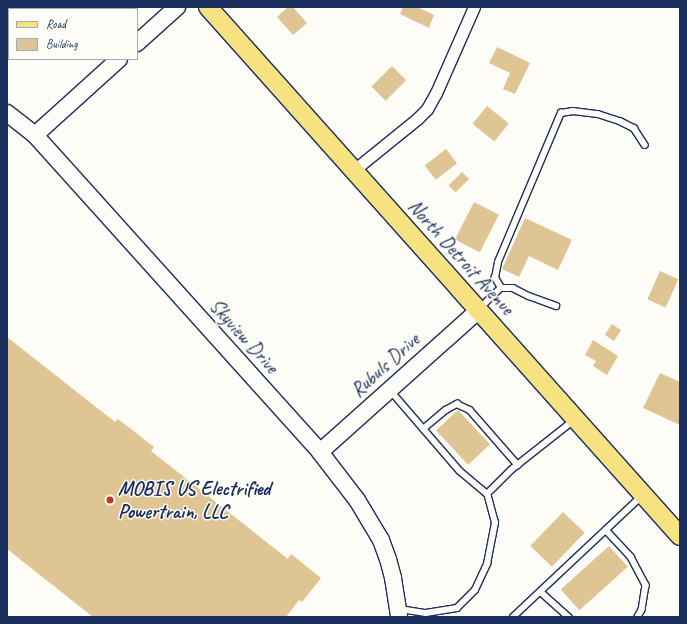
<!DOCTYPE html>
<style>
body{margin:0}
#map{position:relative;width:687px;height:624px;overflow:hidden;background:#fdfcf7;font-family:Caveat,sans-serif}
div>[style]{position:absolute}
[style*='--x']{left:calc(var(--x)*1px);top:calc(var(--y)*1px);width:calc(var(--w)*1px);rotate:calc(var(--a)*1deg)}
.building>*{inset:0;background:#dfc494;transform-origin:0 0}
.roads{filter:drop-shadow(1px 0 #1b2f5e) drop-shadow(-1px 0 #1b2f5e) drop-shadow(0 1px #1b2f5e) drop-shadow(0 -1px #1b2f5e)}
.lane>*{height:5.5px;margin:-2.75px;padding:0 2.75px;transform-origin:2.75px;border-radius:2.75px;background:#fdfcf7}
.street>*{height:11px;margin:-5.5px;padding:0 5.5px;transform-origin:5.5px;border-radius:5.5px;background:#fdfcf7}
.secondary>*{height:16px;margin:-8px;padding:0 8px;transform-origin:8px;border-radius:8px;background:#fdfcf7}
.primary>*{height:18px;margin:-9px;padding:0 9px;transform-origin:9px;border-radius:9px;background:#f7e281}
.dots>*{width:11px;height:11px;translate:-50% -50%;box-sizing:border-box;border:2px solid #fdfcf7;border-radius:50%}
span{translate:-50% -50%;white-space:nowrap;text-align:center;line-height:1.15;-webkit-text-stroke:3px #fdfcf7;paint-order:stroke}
.street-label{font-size:20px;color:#1b2f5e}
.poi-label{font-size:20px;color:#1b2f5e;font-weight:700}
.left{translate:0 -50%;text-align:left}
.frame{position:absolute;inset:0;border:8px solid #1b2f5e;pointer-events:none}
.legend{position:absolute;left:8px;top:8px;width:130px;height:52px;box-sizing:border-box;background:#fdfcf7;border:1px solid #a3aaba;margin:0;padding:5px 7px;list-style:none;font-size:12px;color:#1b2f5e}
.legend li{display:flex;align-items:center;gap:8px;height:20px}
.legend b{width:20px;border:1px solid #a3aaba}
</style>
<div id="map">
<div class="building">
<div style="clip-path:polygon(288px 7px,293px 7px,307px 23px,293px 35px,277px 17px)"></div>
<div style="clip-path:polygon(403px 7px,417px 7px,434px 15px,429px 28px,400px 14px)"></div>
<div style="clip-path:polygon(497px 47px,530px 63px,515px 94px,503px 89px,510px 73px,489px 63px)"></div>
<div style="left:392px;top:66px;width:20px;height:29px;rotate:45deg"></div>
<div style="left:487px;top:106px;width:28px;height:23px;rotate:39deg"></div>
<div style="left:446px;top:149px;width:18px;height:27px;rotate:52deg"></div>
<div style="left:462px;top:172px;width:10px;height:19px;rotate:45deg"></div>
<div style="left:474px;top:202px;width:28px;height:42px;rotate:27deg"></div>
<div style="clip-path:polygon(525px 218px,572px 240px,558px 270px,529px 256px,519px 277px,502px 269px)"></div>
<div style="left:660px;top:271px;width:20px;height:31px;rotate:24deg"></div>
<div style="left:612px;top:324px;width:11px;height:13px;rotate:34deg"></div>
<div style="clip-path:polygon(7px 337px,115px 422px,118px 419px,154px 447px,151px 451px,288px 559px,291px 554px,321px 578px,302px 602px,299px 600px,286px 617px,93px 617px,7px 549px)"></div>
<div style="clip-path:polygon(593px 340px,618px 356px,607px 375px,593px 366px,596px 361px,585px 355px)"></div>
<div style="clip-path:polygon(660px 373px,680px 382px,680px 425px,643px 408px)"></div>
<div style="left:458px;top:410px;width:47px;height:30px;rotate:47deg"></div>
<div style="left:563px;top:512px;width:30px;height:47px;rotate:44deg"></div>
<div style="left:609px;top:546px;width:28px;height:65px;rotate:48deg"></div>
</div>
<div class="roads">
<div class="lane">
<div style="--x:501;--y:288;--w:12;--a:-121"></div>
<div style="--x:495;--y:278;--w:16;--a:-79"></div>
<div style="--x:498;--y:262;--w:162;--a:-67.1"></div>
<div style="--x:561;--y:113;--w:12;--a:-9"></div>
<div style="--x:573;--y:111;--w:25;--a:7"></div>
<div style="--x:598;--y:114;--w:23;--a:18"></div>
<div style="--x:620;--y:121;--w:16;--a:27"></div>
<div style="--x:634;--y:128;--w:20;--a:57"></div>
<div style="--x:480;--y:308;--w:29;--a:-44"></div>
<div style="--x:501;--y:288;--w:12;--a:0"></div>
<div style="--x:513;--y:288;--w:18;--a:27"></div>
<div style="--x:529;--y:296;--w:29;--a:20"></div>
<div style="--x:390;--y:390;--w:107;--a:49.2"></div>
<div style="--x:460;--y:471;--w:35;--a:40"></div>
<div style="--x:423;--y:429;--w:30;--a:-40"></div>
<div style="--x:446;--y:410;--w:13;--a:-29"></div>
<div style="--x:457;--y:404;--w:14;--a:25"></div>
<div style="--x:470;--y:410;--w:73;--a:48.9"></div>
<div style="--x:606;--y:530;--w:37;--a:47"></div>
<div style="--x:631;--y:557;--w:32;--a:62"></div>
<div style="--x:646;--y:585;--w:25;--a:99"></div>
<div style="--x:642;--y:610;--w:8;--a:120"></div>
<div style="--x:541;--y:592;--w:38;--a:42"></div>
<div style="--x:400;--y:609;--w:26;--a:9"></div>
<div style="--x:426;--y:613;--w:31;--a:-9"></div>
<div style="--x:457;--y:608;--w:25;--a:-45"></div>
<div style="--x:475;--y:590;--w:29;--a:-65"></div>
<div style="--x:487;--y:564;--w:42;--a:-79"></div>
<div style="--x:495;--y:523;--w:30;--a:-105"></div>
<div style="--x:487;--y:494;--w:34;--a:-45"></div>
<div style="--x:511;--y:470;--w:79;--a:-38.3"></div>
<div style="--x:513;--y:617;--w:175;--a:-43.2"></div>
</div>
<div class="street">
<div style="--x:354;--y:170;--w:81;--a:-39"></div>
<div style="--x:417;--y:119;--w:14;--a:-45"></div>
<div style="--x:427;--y:109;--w:18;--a:-61"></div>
<div style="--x:436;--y:93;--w:94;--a:-66.2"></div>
</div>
<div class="secondary">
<div style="--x:137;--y:43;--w:54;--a:-42"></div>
<div style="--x:7;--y:113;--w:36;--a:38"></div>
<div style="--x:35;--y:135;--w:426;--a:48"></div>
<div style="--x:320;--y:452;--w:61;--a:52.4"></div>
<div style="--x:357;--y:500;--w:47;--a:59"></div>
<div style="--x:381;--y:540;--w:20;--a:70"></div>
<div style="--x:388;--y:559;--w:20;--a:75"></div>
<div style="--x:393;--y:578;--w:39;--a:81"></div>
<div style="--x:35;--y:135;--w:113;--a:-42.1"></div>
<div style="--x:320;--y:452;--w:213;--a:-41.8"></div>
</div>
<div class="primary">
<div style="--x:208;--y:7;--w:709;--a:48.26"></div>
</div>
</div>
<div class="dots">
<div style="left:110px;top:500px;background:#c8321e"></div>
</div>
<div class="street-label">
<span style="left:461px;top:257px;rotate:48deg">North Detroit Avenue</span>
<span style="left:244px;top:336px;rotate:48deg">Skyview Drive</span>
<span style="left:385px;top:365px;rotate:-42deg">Rubuls Drive</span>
</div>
<div class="poi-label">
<span class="left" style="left:118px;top:500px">MOBIS US Electrified<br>Powertrain, LLC</span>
</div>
<div class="frame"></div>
<ul class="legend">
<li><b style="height:5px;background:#f7e281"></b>Road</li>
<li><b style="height:11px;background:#dfc494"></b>Building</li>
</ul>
</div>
